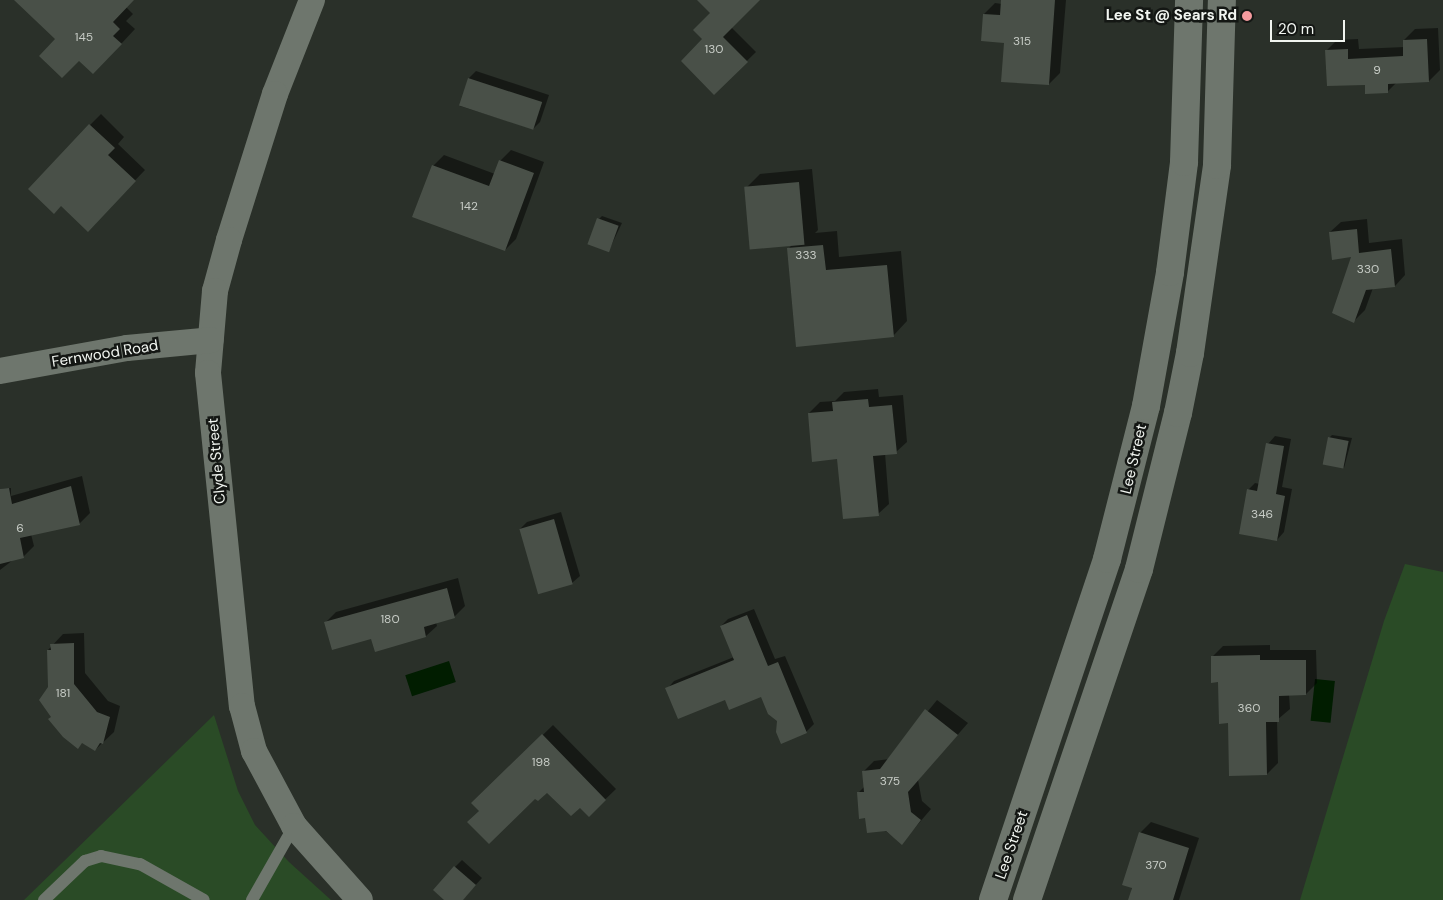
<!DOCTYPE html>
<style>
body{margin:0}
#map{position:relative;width:1443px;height:900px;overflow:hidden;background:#2a3029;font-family:"DM Sans",sans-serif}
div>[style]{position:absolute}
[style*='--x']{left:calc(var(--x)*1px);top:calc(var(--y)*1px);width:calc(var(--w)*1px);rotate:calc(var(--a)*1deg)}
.green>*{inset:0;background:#2a4b26}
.water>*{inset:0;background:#011d00;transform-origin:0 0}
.shadow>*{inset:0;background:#0007}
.building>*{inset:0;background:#495048;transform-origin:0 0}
.lane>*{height:12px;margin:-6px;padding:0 6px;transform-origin:6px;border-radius:6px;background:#6e766d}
.street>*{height:26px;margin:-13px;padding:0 13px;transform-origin:13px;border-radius:13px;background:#6e766d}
.secondary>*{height:28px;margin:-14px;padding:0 14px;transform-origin:14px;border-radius:14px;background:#6e766d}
.dots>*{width:14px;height:14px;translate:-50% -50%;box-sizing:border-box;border:2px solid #141714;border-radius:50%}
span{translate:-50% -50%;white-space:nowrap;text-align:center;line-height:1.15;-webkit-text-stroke:5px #141714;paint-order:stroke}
.number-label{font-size:12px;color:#c7ccc6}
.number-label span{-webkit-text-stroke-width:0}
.poi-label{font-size:15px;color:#f1f5f0;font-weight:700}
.right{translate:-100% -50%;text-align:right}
.street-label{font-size:15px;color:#f1f5f0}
.scale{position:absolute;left:1270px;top:20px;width:75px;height:22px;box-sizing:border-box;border:2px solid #f1f5f0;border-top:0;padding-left:6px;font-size:15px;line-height:18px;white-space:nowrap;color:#f1f5f0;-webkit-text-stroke:4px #141714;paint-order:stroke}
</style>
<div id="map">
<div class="green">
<div style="clip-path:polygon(1405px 564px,1443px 572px,1443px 900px,1300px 900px,1384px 621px)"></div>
<div style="clip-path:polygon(214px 715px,238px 791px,255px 825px,289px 862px,331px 900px,24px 900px)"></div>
</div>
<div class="water">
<div style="left:449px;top:661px;width:22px;height:46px;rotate:72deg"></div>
<div style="left:1315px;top:679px;width:20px;height:42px;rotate:6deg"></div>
</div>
<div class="shadow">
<div style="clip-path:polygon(16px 0,133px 0,126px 7px,133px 14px,126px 21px,135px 29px,107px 59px,57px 39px)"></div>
<div style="clip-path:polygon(698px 0,758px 0,731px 27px,756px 52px,714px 93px,704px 39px,711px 13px)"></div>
<div style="clip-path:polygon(1003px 0,1066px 0,1060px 73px,1049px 84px,1005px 42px,984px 14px,995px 3px,1002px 4px)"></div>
<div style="clip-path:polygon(1438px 28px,1440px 70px,1429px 81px,1397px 82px,1388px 91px,1366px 83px,1326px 51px,1337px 40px,1358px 39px,1359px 49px,1404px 47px,1404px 40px,1415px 29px)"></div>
<div style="clip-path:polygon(476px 71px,549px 95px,540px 122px,533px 129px,460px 106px,469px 78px)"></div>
<div style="clip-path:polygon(101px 114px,124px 137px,118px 144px,145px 170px,98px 219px,90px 125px)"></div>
<div style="clip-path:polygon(511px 150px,544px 162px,516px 239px,505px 250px,433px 166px,444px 155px,495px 174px,500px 161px)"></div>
<div style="clip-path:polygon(812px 169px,818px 230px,815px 233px,837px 231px,839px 257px,901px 251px,907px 321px,893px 336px,788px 249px,791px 246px,746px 188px,760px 174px)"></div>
<div style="clip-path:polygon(602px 216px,622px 223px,609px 250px,599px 219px)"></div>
<div style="clip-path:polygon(1367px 219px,1369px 243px,1402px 239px,1405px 275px,1395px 286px,1373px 288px,1365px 310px,1354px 321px,1353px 256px,1330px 232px,1341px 222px)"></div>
<div style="clip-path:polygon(878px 389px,879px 397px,903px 395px,907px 442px,896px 452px,885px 453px,889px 504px,878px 514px,809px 413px,820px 402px,835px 401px,844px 392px)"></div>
<div style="clip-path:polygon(1332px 435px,1352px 438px,1344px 468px,1329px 438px)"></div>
<div style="clip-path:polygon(1275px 436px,1291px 439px,1282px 487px,1292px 489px,1284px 532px,1277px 540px,1248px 490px,1255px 483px,1260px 484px,1268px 444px)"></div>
<div style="clip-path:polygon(82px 476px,90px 513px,79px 524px,31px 534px,34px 546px,23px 557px,13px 560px,0 570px,0 489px,11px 488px,11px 496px)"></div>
<div style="clip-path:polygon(561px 512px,580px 576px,572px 583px,520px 529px,527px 522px)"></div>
<div style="clip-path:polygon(458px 578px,465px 606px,454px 617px,436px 622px,437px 626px,426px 636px,372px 637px,326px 622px,336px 612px)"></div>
<div style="clip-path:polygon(754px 609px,775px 659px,785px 656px,814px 724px,806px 732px,778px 721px,762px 695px,726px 699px,667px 689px,674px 681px,734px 657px,721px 626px,728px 619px)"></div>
<div style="clip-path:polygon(84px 633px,85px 673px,108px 701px,120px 706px,114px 732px,95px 750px,52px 717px,48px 650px,63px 634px)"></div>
<div style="clip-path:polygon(1270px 645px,1270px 650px,1316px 650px,1317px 683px,1306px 694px,1289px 694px,1290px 709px,1277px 720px,1278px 763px,1267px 774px,1230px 722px,1212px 657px,1223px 646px)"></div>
<div style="clip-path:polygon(937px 700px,968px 723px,918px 780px,922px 801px,931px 809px,902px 843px,866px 817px,858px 793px,865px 786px,863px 772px,874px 761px,889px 759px)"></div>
<div style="clip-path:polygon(553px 725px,616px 789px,589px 815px,580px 806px,547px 791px,480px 811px,473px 803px)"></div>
<div style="clip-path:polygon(1151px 822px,1199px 838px,1179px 900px,1130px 900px,1140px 833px)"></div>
<div style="clip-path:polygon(462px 860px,482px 878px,462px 900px,446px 900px,455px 867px)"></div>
</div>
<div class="building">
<div style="clip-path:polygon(14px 0,134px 0,113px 22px,120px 29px,113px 36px,122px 44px,93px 74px,79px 61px,62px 78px,39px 56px,55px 39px)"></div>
<div style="clip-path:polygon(697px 0,760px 0,723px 37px,748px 62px,714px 95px,681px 61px,702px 39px,693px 30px,710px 13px)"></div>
<div style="clip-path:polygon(1001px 0,1055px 0,1049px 85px,1001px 82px,1004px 43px,981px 41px,983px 14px,1000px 15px)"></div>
<div style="clip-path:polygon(1427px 39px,1429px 82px,1388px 84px,1388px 93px,1365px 94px,1365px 85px,1327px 86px,1325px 50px,1348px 49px,1348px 59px,1403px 56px,1403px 40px)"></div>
<div style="left:468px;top:78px;width:78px;height:29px;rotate:18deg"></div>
<div style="clip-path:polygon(89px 124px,115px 148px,108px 155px,136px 181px,88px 232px,61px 206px,54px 214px,28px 189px)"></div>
<div style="clip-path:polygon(499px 160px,534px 173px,505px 251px,412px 217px,432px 165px,489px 186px)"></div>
<div style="left:799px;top:182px;width:63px;height:55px;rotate:85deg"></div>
<div style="left:597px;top:218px;width:23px;height:28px;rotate:20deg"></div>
<div style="clip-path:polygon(1357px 229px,1359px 253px,1391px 249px,1395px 287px,1366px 290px,1354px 323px,1332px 313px,1351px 257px,1332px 260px,1329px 232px)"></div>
<div style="clip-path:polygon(823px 245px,826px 270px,887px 265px,894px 337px,796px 347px,787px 248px)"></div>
<div style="clip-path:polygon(868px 399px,869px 407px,892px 405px,897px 454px,873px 456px,879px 516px,843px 519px,837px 459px,812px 462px,808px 413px,833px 411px,832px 402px)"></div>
<div style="left:1328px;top:437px;width:21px;height:28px;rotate:11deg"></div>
<div style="clip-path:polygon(1266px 443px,1284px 446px,1276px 494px,1285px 496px,1277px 541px,1239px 534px,1247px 489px,1257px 491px)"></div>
<div style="clip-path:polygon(71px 486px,80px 525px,20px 538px,24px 558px,0 564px,0 489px,9px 488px,12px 504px)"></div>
<div style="left:554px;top:519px;width:68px;height:36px;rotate:74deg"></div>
<div style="clip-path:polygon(447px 588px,455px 618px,424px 627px,426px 637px,375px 652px,371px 639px,332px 650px,324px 622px)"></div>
<div style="clip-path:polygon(747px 615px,768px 666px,778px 662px,807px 733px,781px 744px,776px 732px,777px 721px,768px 714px,761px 697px,729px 710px,725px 700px,678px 719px,665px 688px,734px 660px,720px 626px)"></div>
<div style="clip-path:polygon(74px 643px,74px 684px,97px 712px,110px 717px,103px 744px,100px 743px,95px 751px,82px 743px,78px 749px,63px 737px,48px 719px,51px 717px,39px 700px,48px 687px,47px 650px,51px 650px,50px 644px)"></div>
<div style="clip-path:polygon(1260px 655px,1260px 660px,1306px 660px,1306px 695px,1279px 696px,1279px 722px,1266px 722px,1267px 775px,1229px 776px,1228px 723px,1219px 724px,1218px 682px,1211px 683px,1211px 656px)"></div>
<div style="clip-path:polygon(925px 709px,958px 735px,908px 792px,911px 812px,921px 820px,902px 845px,886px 831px,867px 833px,865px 818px,859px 819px,857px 792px,864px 792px,862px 771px,880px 769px)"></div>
<div style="clip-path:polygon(542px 734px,606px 800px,589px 817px,580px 808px,571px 816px,547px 793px,538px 801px,535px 799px,489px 844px,467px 822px,479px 811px,471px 803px)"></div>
<div style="clip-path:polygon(1139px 832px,1189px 848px,1173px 900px,1128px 900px,1132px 888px,1122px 885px)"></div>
<div style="clip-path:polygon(454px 866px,476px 885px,463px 900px,444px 900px,433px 890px)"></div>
</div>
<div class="lane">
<div style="--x:44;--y:900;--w:57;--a:-43.6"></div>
<div style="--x:85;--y:861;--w:17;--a:-17"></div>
<div style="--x:101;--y:856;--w:40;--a:12"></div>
<div style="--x:140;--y:864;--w:73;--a:29.4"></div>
<div style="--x:252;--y:900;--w:85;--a:-60.4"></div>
</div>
<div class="street">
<div style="--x:312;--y:0;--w:101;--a:111.5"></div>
<div style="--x:275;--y:94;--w:153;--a:107.5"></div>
<div style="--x:229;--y:240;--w:53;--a:105.4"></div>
<div style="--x:215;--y:291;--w:82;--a:94.9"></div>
<div style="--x:208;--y:373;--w:335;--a:84.2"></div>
<div style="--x:242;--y:706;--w:47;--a:75.1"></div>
<div style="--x:254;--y:751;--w:85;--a:61.9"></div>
<div style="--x:294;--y:826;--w:99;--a:48.3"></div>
<div style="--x:0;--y:371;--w:129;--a:-10.3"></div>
<div style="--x:127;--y:348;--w:84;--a:-5.4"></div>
</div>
<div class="secondary">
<div style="--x:993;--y:900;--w:360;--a:-71.5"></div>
<div style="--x:1107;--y:559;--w:158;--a:-75.7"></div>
<div style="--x:1146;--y:406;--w:136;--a:-79.8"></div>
<div style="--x:1170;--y:272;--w:111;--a:-82.7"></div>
<div style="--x:1184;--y:162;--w:162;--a:-88.2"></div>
<div style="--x:1027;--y:900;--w:349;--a:-71.3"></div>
<div style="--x:1139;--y:569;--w:161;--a:-76"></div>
<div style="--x:1178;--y:413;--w:61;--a:-78.7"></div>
<div style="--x:1190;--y:353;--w:190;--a:-81.8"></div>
<div style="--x:1217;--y:165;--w:165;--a:-88.3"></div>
</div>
<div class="dots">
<div style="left:1247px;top:16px;background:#f59b9e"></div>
</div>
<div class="number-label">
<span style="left:84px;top:38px">145</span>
<span style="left:1022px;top:42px">315</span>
<span style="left:714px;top:50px">130</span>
<span style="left:1377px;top:71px">9</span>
<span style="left:469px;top:207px">142</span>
<span style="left:806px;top:256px">333</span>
<span style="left:1368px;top:270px">330</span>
<span style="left:1262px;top:515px">346</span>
<span style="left:20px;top:529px">6</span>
<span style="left:390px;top:620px">180</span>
<span style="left:63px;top:694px">181</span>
<span style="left:1249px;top:709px">360</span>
<span style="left:541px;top:763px">198</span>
<span style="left:890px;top:782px">375</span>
<span style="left:1156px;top:866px">370</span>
</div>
<div class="poi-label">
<span class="right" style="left:1237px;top:16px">Lee St @ Sears Rd</span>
</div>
<div class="street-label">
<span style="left:105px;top:354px;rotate:-9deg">Fernwood Road</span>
<span style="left:1134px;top:459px;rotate:-77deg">Lee Street</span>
<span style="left:217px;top:461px;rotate:-95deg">Clyde Street</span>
<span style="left:1012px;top:845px;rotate:-71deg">Lee Street</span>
</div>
<div class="scale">20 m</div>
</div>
